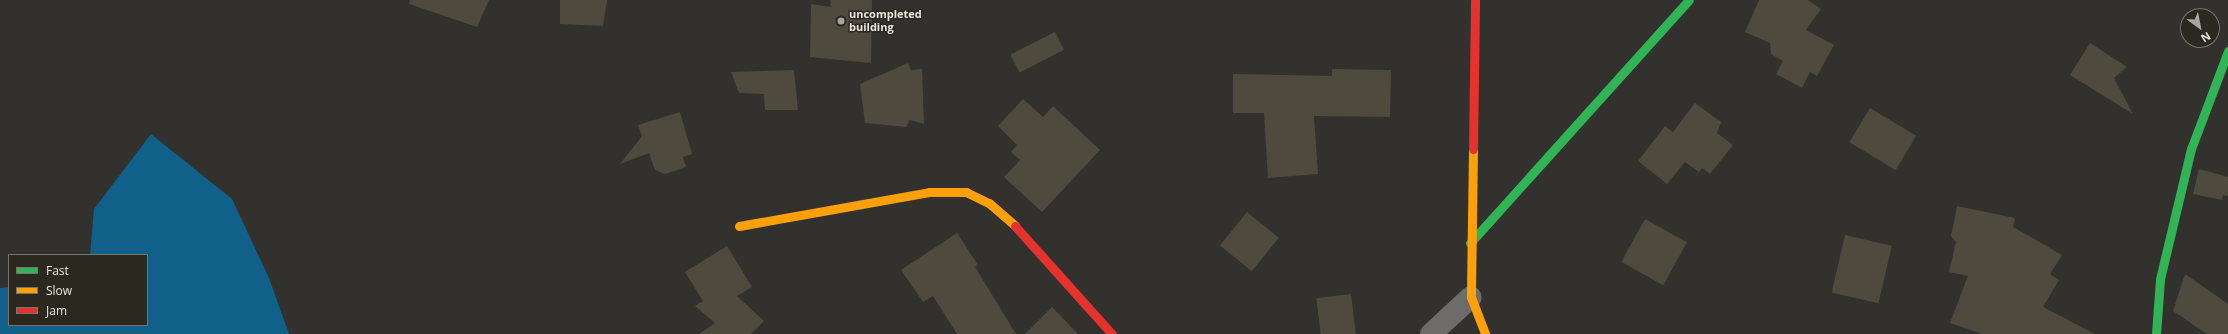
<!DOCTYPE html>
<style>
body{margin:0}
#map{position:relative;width:2228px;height:334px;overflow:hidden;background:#32312d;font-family:"Open Sans",sans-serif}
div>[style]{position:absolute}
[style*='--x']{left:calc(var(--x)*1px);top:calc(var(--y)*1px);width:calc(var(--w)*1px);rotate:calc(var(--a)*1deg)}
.water>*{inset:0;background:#116089}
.building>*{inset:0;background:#4f4a3e;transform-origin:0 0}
.street>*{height:22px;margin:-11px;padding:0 11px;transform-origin:11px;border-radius:11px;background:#6d6c6b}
.fast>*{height:9px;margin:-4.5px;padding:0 4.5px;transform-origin:4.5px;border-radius:4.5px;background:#30b455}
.slow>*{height:9px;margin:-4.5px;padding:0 4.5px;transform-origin:4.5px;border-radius:4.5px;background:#ff9f0a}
.jam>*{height:9px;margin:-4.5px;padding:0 4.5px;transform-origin:4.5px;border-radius:4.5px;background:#e5322d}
.dots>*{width:11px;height:11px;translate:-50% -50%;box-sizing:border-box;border:2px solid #2b2820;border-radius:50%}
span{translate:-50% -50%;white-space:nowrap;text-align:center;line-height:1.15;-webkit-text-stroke:3px #2b2820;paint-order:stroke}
.poi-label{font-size:11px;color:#e8e5e0;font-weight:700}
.left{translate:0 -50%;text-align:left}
.legend{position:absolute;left:8px;top:254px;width:140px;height:72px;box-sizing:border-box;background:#2b2820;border:1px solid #77746d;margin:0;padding:5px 7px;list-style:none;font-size:12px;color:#e8e5e0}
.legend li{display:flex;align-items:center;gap:8px;height:20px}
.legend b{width:20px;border:1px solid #77746d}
.north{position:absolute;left:2180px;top:8px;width:40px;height:40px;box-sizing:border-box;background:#2b2820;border:1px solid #77746d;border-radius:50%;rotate:148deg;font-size:11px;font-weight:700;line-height:16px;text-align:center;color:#e8e5e0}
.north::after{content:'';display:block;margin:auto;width:14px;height:18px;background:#a8a6a1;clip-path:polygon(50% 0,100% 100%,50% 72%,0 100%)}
</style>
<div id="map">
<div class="water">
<div style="clip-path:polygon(151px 134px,232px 199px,269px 278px,289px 334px,0 334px,0 288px,9px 287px,9px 325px,147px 325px,147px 255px,90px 255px,94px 209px)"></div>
</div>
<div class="building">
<div style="clip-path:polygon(410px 0,489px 0,477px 27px,409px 4px)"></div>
<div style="clip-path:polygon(560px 0,607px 0,603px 26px,560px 24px)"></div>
<div style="clip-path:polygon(830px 0,872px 0,871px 63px,810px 57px,811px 4px,831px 7px)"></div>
<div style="clip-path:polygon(1759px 0,1808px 0,1821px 9px,1806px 30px,1834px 45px,1817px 76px,1810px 72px,1802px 88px,1776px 74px,1783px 61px,1771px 54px,1770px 43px,1745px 32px)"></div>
<div style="left:1055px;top:32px;width:20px;height:50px;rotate:63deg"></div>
<div style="clip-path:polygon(2090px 43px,2127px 67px,2114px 78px,2133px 114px,2070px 75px)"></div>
<div style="clip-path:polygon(908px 63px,911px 70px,922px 69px,924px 124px,909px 120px,907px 127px,865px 123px,860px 84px)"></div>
<div style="clip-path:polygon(1332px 69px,1391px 70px,1390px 117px,1314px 116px,1318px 174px,1268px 178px,1264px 113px,1233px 113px,1233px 74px,1332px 76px)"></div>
<div style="clip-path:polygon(794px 70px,798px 110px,765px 110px,764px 94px,739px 93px,731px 72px)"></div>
<div style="clip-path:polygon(1023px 99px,1043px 117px,1053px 106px,1100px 150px,1042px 212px,1004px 177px,1020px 160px,1011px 152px,1017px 145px,998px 126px)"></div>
<div style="clip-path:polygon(1695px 103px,1721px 122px,1717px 133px,1733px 145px,1710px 174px,1702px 168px,1699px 172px,1685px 162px,1667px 184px,1638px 161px,1665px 126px,1673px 132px)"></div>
<div style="left:1870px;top:108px;width:54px;height:40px;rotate:31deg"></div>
<div style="clip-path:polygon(680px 112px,692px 154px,683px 157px,686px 167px,665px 174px,655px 170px,649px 153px,620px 164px,642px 136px,638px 125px)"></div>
<div style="clip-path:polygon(2199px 169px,2228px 177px,2228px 196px,2223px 195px,2222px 200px,2193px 194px)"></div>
<div style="clip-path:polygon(1957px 206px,2015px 218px,2013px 227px,2062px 255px,2050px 274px,2059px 280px,2043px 307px,2095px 334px,1982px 334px,1950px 323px,1968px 276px,1949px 272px,1956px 242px,1951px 236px)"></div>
<div style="left:1247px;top:212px;width:41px;height:43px;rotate:39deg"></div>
<div style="left:1645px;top:219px;width:48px;height:49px;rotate:29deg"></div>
<div style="clip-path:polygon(957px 233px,978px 265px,975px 267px,1016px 334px,957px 334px,933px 296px,923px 302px,901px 270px)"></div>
<div style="left:1845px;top:235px;width:48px;height:59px;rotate:13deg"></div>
<div style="clip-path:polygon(727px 246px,752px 287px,737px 296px,764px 321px,751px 334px,699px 334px,715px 323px,695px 306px,703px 301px,685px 272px)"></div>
<div style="clip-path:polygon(2185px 274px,2228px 304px,2228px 334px,2207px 334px,2173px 311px)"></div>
<div style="left:1351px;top:294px;width:40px;height:35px;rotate:83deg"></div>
<div style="clip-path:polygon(1052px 307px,1078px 334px,1025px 334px)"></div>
</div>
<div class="street">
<div style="--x:1431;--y:334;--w:54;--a:-42.8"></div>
</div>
<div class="fast">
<div style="--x:1470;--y:243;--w:327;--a:-48"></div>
<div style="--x:2156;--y:334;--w:55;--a:-85.8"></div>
<div style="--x:2160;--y:279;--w:134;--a:-76.6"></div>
<div style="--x:2191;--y:149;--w:105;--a:-69.3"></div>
</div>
<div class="slow">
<div style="--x:1473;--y:149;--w:148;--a:90.8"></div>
<div style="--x:1471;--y:297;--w:40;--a:69"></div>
<div style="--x:739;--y:226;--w:193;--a:-10.1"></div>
<div style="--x:929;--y:192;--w:37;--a:0"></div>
<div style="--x:966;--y:192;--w:25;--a:26"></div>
<div style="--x:989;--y:203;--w:35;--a:41"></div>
</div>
<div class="jam">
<div style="--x:1473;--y:149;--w:149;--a:-89.2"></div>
<div style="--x:1015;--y:226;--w:145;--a:48.1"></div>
</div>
<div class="dots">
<div style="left:841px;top:21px;background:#a8a6a1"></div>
</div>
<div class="poi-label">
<span class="left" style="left:849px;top:21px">uncompleted<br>building</span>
</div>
<ul class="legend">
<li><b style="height:5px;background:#30b455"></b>Fast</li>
<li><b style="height:5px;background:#ff9f0a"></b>Slow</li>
<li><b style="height:5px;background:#e5322d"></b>Jam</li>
</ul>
<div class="north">N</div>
</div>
